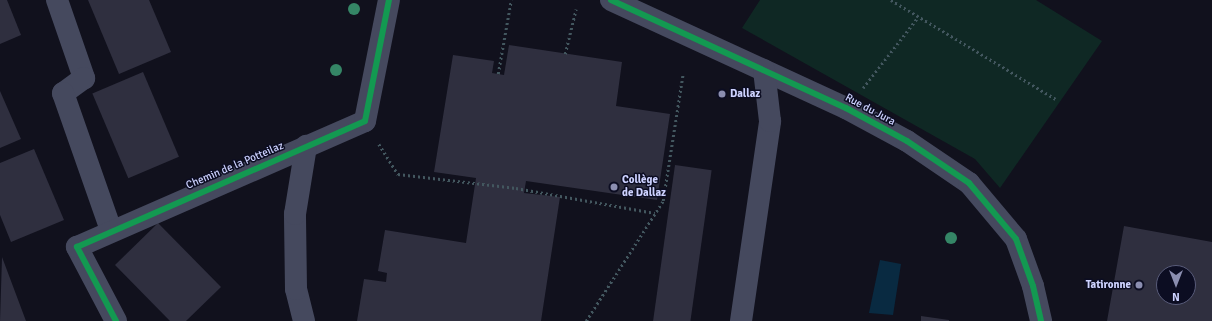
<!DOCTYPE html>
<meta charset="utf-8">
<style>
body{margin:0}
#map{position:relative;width:1212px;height:321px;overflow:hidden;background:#11111d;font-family:Signika,sans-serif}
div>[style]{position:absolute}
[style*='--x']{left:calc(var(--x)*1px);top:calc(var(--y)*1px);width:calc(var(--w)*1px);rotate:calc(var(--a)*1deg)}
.green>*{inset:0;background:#0f2824}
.water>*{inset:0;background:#092a41}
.building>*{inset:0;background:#2f2f3f;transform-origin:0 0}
.path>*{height:2.5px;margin-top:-1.25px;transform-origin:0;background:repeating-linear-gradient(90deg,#43575f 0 2px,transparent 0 5px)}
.minor>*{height:22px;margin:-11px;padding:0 11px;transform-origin:11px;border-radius:11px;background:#45495e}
.cycleway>*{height:6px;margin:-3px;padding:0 3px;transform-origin:3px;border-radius:3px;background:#139951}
.trees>*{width:12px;height:12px;margin:-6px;border-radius:50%;background:#358666}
.dots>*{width:11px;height:11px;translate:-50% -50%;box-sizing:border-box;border:2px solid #0c0d22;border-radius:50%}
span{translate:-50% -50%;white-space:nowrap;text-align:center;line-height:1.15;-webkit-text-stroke:3px #0c0d22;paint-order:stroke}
.poi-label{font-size:11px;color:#cdd2ff;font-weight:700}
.left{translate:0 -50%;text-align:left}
.right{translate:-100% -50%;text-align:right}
.street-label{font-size:11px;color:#cdd2ff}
.north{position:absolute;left:1156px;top:265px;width:40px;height:40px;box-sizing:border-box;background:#0c0d22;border:1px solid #595c7a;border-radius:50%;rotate:180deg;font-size:11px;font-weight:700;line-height:16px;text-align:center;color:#cdd2ff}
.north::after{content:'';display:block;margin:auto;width:14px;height:18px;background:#8b8eb0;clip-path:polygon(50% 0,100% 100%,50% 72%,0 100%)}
</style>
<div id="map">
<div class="green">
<div style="clip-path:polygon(760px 0,1036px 0,1102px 41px,1000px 188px,975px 159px,742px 28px)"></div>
</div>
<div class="water">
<div style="clip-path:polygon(880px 260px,901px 264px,893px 315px,869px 313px)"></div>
</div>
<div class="building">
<div style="clip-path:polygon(0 0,7px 0,21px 35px,0 44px)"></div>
<div style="clip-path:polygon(88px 0,149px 0,171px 52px,119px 74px)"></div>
<div style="clip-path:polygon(509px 45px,622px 62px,616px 106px,670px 114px,657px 200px,526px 181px,524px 193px,560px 197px,541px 321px,357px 321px,364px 279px,386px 282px,387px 273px,378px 271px,385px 230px,466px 243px,476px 178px,434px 172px,453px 55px,494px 61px,492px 73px,504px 75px)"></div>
<div style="left:143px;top:72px;width:92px;height:55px;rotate:67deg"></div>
<div style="clip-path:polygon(0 91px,21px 139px,0 148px)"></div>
<div style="clip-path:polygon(34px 149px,64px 220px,11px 242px,0 215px,0 163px)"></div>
<div style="left:675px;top:165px;width:37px;height:158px;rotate:8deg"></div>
<div style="clip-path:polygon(158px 223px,221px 287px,186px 321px,170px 321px,115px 265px)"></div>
<div style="clip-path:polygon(evenodd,1124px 226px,1212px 242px,1212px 321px,1107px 321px,1124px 226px,1164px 273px,1188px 273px,1188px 297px,1164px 297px,1164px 273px)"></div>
<div style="clip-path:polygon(2px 257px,26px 321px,0 321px)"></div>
<div style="clip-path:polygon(921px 316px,949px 320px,949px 321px,921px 321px)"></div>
</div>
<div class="path">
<div style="--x:891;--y:0;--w:192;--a:31"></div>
<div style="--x:565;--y:54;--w:46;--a:-76.3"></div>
<div style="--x:498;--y:74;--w:75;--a:-80"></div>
<div style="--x:863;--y:88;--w:90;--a:-52.2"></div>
<div style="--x:379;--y:144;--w:36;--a:58"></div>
<div style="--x:398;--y:174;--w:119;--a:6.8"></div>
<div style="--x:516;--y:188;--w:141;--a:10.2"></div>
<div style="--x:586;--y:321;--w:143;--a:-57.3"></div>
<div style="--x:663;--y:201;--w:129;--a:-81.1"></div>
</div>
<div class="minor">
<div style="--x:57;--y:0;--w:83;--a:70.9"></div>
<div style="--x:84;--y:78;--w:26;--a:144"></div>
<div style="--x:63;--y:93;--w:145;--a:70.7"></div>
<div style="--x:611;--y:0;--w:259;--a:24.7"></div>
<div style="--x:846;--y:108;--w:69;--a:28.4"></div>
<div style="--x:907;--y:141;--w:75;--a:34.1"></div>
<div style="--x:969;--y:183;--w:73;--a:50"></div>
<div style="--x:1016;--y:239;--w:50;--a:70.1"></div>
<div style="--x:1033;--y:286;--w:36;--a:77"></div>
<div style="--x:116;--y:321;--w:84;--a:-117.8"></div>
<div style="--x:77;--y:247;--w:314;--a:-23.6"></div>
<div style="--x:365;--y:121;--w:123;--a:-78.8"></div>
<div style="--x:304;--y:321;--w:33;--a:-104"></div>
<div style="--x:296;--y:289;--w:75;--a:-90.8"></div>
<div style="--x:295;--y:214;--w:69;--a:-80.8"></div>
<div style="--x:741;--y:321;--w:202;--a:-81.7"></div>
<div style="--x:770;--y:121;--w:51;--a:-96.7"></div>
</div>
<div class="cycleway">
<div style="--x:611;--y:0;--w:259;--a:24.7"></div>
<div style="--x:846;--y:108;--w:69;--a:28.4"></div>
<div style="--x:907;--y:141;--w:75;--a:34.1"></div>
<div style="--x:969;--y:183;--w:73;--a:50"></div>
<div style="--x:1016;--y:239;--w:50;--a:70.1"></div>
<div style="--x:1033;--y:286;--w:36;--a:77"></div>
<div style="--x:116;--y:321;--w:84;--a:-117.8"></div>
<div style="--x:77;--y:247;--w:314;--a:-23.6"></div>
<div style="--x:365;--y:121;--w:123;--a:-78.8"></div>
</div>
<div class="trees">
<div style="left:354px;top:9px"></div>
<div style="left:336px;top:70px"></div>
<div style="left:951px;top:238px"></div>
</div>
<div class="dots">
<div style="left:722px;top:94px;background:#8b8eb0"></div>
<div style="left:614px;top:187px;background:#8b8eb0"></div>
<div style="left:1139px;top:285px;background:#8b8eb0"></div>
</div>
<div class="poi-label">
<span class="left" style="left:730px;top:94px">Dallaz</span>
<span class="left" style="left:622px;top:187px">Collège<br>de Dallaz</span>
<span class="right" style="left:1131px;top:285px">Tatironne</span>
</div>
<div class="street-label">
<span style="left:870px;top:110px;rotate:28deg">Rue du Jura</span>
<span style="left:235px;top:166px;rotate:-23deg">Chemin de la Potteilaz</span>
</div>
<div class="north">N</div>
</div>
